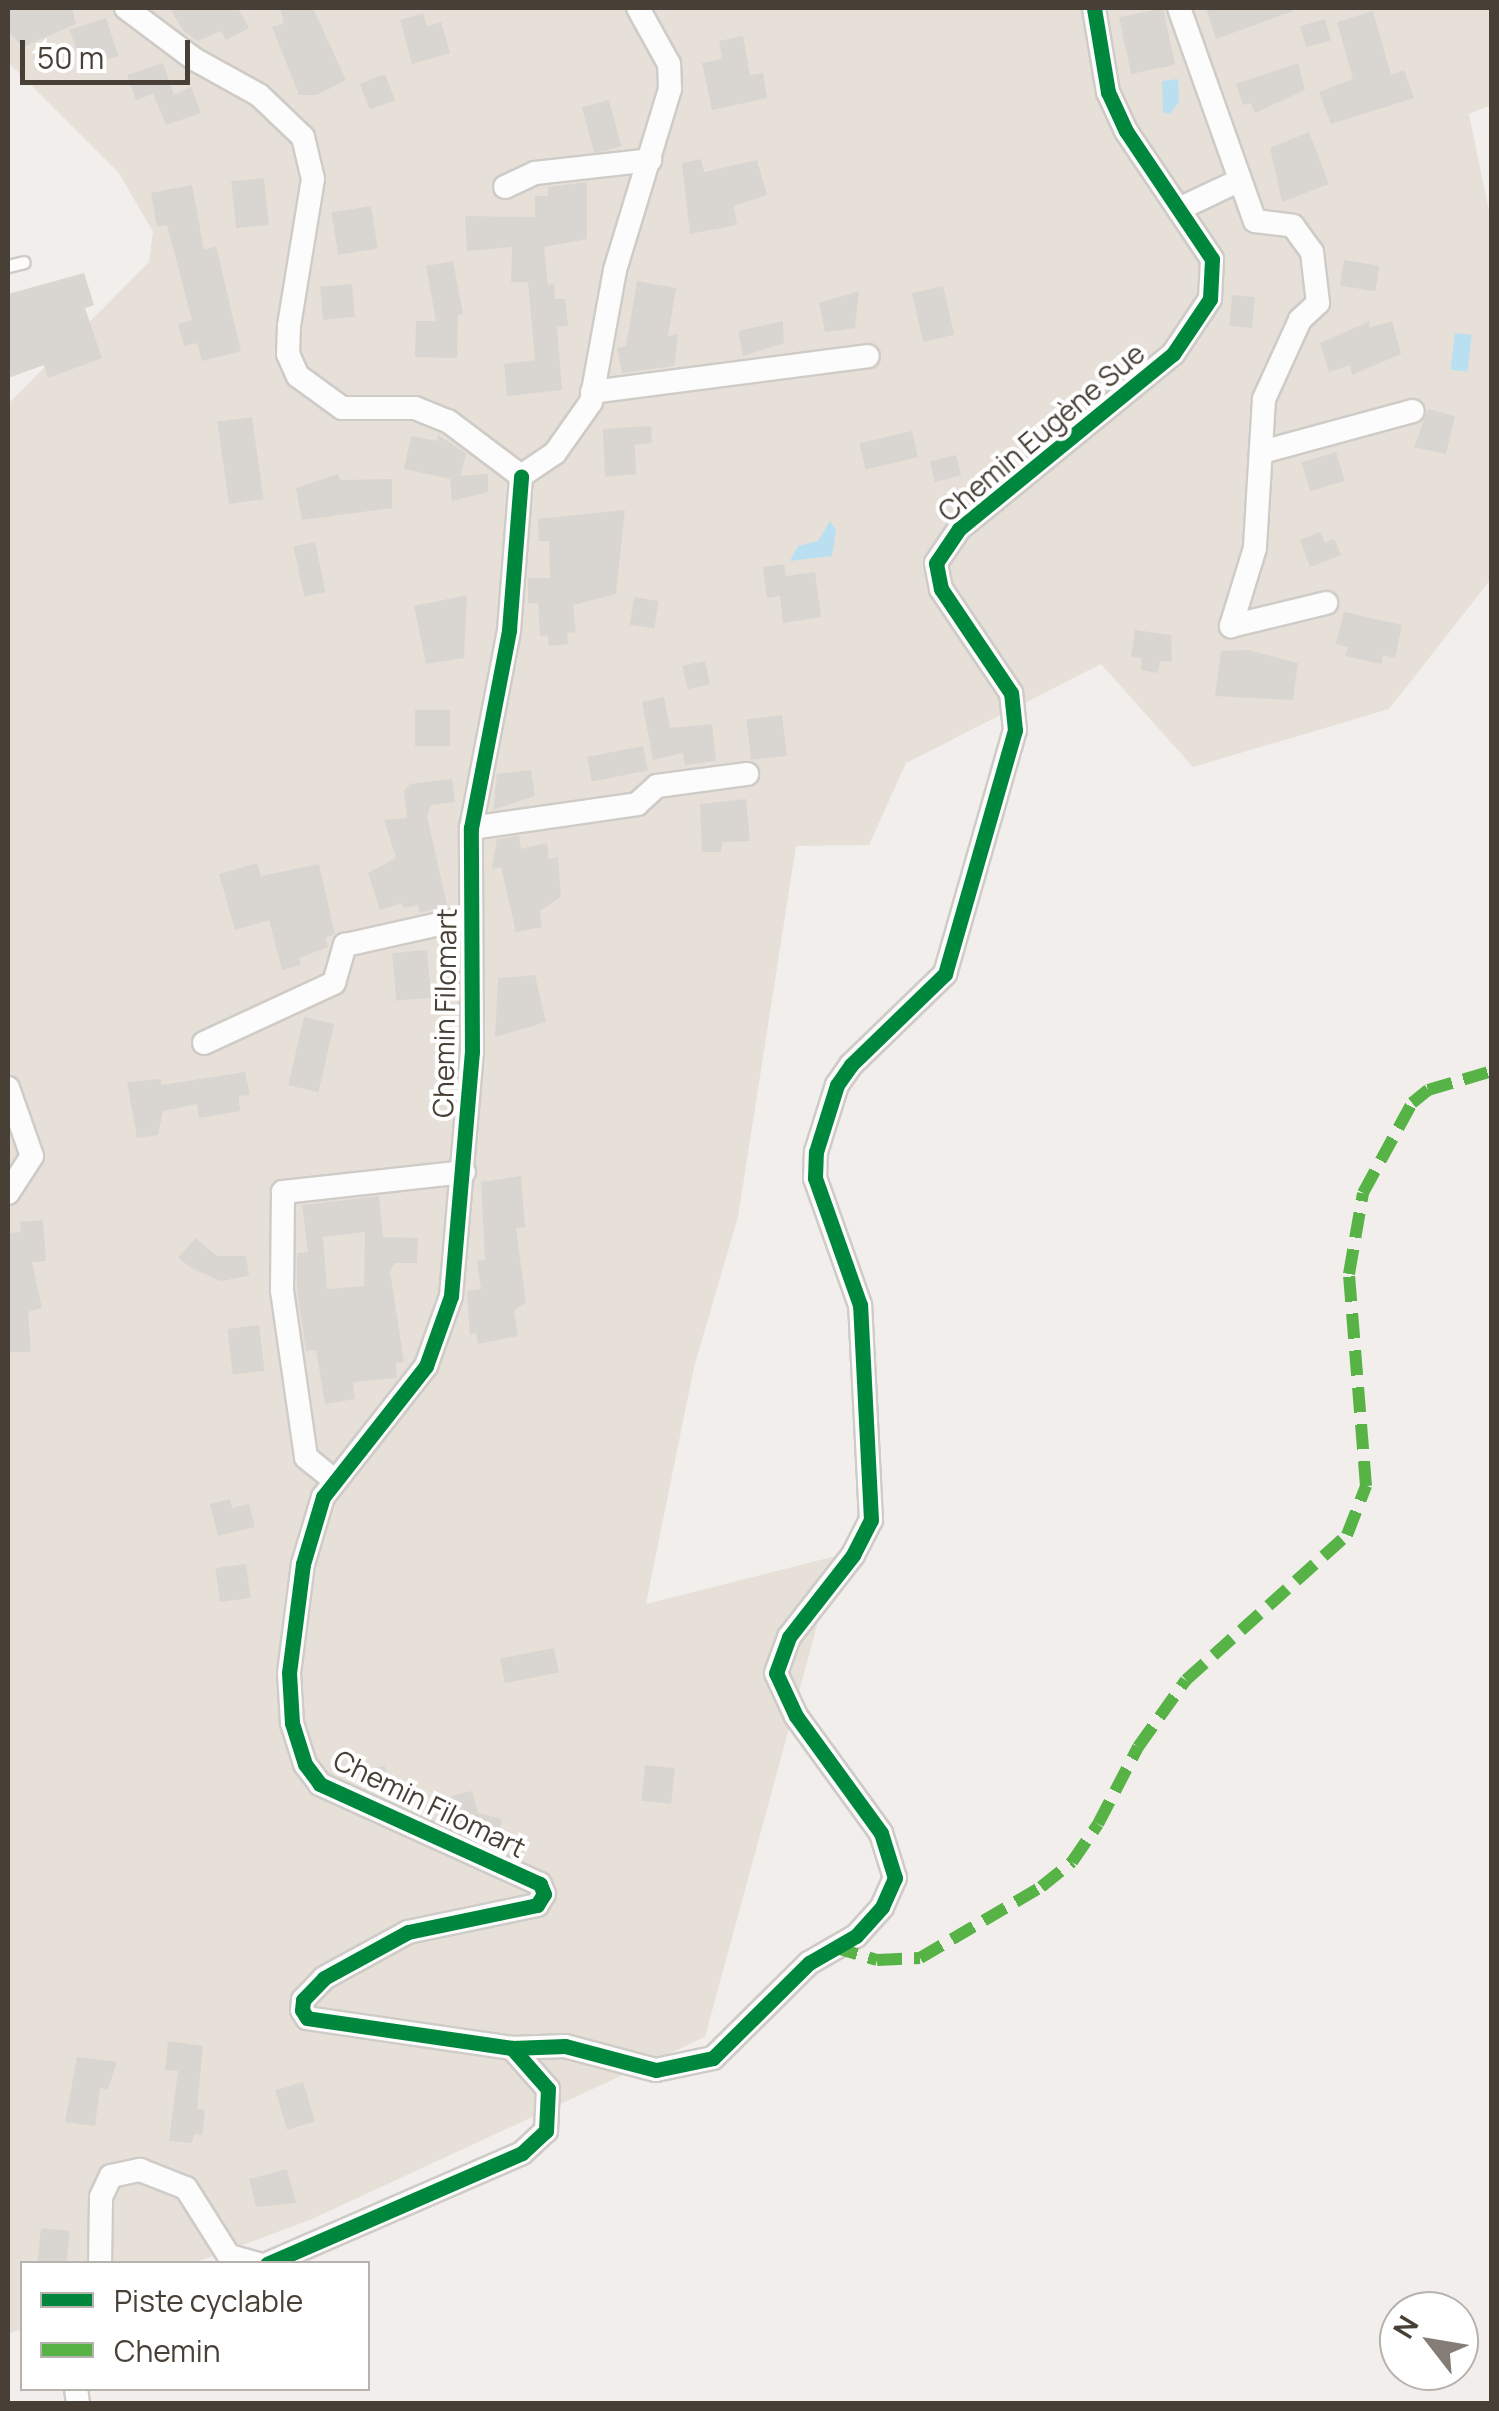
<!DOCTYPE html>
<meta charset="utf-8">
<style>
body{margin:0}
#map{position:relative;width:1499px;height:2411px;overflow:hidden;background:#f1eeeb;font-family:Manrope,sans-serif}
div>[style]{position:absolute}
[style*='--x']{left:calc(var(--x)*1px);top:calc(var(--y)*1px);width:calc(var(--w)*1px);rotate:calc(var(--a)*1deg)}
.residential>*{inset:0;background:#e6e0d8}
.water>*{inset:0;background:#badff1;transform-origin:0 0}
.building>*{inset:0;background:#d9d5d1;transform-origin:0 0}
.roads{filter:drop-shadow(2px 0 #cfccc8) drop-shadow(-2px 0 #cfccc8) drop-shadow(0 2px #cfccc8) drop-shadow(0 -2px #cfccc8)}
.lane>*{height:11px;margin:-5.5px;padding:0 5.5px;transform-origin:5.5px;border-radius:5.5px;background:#fdfcfc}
.street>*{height:22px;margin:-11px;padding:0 11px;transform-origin:11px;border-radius:11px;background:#fdfcfc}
.quiet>*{height:12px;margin-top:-6px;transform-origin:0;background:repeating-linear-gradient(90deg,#57b346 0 25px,transparent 0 37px)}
.cycleway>*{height:15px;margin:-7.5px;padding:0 7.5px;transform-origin:7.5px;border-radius:7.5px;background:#00873e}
span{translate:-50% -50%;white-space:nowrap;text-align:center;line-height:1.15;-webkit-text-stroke:8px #fff;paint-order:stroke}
.street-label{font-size:28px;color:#484036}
.frame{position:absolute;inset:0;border:10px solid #484036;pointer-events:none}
.legend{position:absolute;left:20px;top:2261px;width:350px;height:130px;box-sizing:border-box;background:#fff;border:2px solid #b6b3af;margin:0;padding:12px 18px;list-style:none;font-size:30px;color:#484036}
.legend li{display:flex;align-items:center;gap:20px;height:50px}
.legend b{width:50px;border:2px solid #b6b3af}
.north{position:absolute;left:1379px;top:2291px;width:100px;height:100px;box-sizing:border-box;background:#fff;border:2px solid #b6b3af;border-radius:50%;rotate:301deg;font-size:28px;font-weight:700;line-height:40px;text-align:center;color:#484036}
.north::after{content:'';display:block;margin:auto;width:35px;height:45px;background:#837d75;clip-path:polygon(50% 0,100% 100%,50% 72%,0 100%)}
.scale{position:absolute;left:20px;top:40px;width:170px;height:45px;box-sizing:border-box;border:5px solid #484036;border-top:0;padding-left:12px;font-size:30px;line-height:35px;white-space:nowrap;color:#484036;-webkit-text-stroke:8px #fff;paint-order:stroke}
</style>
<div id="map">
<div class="residential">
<div style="clip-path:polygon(8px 8px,1491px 8px,1491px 105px,1469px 114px,1492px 226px,1491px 579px,1389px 709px,1193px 767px,1101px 664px,906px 763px,869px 845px,796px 846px,738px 1217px,694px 1367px,646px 1604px,836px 1556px,705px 2037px,312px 2219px,194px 2263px,22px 2264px,22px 2329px,8px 2334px,8px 404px,149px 262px,153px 232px,119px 173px,8px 62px)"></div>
</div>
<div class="water">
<div style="clip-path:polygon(1178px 79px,1179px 102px,1170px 114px,1163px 112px,1162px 81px)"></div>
<div style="left:1455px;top:333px;width:17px;height:37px;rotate:7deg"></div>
<div style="clip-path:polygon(830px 521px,836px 530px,832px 556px,790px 561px,798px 546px,818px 541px)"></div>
</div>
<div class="building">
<div style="clip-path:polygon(8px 8px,72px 8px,76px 24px,23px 47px,8px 32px)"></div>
<div style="clip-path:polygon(170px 8px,238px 8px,249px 28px,226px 40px,221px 31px,198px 41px,184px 32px)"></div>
<div style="clip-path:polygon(280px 8px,313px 8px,346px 80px,317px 95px,299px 95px,272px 27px,284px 23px)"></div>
<div style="left:1163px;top:8px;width:58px;height:45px;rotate:78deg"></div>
<div style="clip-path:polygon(1206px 8px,1293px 8px,1293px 11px,1216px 39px)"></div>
<div style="clip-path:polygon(1373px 11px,1391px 75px,1404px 70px,1414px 98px,1331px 124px,1319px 92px,1353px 79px,1337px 22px)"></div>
<div style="clip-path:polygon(423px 13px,427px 26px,441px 22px,450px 53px,412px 64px,400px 20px)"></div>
<div style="left:106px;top:18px;width:40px;height:38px;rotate:72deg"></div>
<div style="left:1325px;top:19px;width:22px;height:26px;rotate:74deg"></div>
<div style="clip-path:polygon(743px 36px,750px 75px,763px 73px,767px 98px,712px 110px,702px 63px,722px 59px,719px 41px)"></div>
<div style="clip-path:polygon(163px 63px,174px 95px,191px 87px,201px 113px,166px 125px,153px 94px,136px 100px,127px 75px)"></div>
<div style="clip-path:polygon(1298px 63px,1305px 90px,1255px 113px,1251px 103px,1243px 105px,1236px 84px)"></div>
<div style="left:385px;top:74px;width:28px;height:27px;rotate:69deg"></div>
<div style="left:609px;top:100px;width:48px;height:28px;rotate:75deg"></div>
<div style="clip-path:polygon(1309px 132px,1329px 184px,1282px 202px,1270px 148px)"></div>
<div style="clip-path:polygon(701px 159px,704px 172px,757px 160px,767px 195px,734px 206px,737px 225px,690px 234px,682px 163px)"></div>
<div style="left:264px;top:178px;width:47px;height:33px;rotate:84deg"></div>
<div style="clip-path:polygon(587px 182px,587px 239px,544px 247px,548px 285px,554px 284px,555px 299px,565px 299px,568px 326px,557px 327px,562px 390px,507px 396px,504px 364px,535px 360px,528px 282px,511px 282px,512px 247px,467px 251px,465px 216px,535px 217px,535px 196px,548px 196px,548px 187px)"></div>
<div style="clip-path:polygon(192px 185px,204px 250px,216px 246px,241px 351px,202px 361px,197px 343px,184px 346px,178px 324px,192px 320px,167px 225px,157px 227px,151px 193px)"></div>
<div style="left:371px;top:206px;width:43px;height:40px;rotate:81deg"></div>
<div style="left:1344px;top:260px;width:36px;height:26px;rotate:9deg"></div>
<div style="clip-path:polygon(453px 261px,463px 314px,458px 315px,457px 358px,415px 357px,416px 321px,436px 321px,426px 266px)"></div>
<div style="clip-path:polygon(84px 273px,94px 305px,85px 308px,102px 358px,48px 378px,44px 365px,8px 378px,8px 294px)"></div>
<div style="clip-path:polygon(637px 281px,676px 288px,668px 336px,678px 334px,674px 366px,622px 373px,617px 348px,626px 346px)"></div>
<div style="left:352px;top:284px;width:33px;height:32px;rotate:85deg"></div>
<div style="left:943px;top:286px;width:50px;height:32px;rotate:77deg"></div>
<div style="clip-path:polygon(859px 291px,855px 328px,825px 332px,819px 303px)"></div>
<div style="left:1232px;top:295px;width:23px;height:31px;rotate:5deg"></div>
<div style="clip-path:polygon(783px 321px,784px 343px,743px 356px,738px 331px)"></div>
<div style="clip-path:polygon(1370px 321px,1369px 328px,1392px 321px,1401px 354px,1352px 375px,1350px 365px,1329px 372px,1320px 343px)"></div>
<div style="clip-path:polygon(1428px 409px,1455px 416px,1446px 454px,1414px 447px)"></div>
<div style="left:252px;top:417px;width:83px;height:35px;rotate:82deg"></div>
<div style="clip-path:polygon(651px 426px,652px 443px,635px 445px,636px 474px,605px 477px,603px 429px)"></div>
<div style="left:912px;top:431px;width:27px;height:54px;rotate:77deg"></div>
<div style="clip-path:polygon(438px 435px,466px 453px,461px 476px,488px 474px,488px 492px,452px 501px,450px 479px,404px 469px,411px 436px,437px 441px)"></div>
<div style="left:1336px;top:452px;width:30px;height:36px;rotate:73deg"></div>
<div style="left:956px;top:455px;width:21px;height:27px;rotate:76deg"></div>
<div style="clip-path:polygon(338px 474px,340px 480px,392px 479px,392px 508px,302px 520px,296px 488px)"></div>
<div style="clip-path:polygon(625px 510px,616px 594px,573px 605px,576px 632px,567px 633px,568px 644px,549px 646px,548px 635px,540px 636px,538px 603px,528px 603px,528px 578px,550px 578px,549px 541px,539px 541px,538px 519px)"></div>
<div style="clip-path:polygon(1320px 532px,1325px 543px,1334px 539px,1341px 555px,1310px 567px,1300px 540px)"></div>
<div style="left:315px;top:542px;width:51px;height:22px;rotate:78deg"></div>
<div style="clip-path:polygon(784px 564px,786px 576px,815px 572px,821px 617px,783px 623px,780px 596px,767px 598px,763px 567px)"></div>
<div style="clip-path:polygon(467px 595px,464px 658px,426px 664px,414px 606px)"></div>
<div style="left:634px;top:597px;width:25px;height:28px;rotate:9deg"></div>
<div style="clip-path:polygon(1344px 612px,1402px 625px,1395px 658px,1383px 655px,1381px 664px,1345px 656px,1348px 647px,1336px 644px)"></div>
<div style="clip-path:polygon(1135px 630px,1171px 635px,1172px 662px,1160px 661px,1158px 673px,1141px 670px,1142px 658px,1131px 657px)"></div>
<div style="clip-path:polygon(1248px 650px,1298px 663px,1293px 700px,1215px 696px,1221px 651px)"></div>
<div style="left:705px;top:661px;width:24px;height:23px;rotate:78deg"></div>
<div style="clip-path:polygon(664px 697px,670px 728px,712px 724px,716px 761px,685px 765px,683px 753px,653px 760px,642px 702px)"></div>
<div style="left:415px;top:710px;width:35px;height:36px"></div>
<div style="left:782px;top:715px;width:41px;height:36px;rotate:83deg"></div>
<div style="left:643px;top:746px;width:25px;height:57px;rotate:79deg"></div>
<div style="clip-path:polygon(531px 770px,535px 796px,493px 810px,497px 774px)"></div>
<div style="clip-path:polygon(452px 779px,455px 802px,431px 805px,427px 816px,447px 905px,420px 913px,418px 905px,404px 908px,402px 903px,380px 910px,368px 873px,396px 858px,384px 820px,407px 818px,404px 791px,410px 784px)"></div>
<div style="clip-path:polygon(746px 799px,750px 841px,722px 842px,721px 852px,702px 852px,700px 804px)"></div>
<div style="clip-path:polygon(519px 836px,521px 849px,547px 843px,549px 859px,558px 857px,561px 897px,540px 911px,542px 927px,516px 932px,501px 867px,492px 869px,497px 839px)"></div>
<div style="clip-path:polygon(257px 863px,261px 876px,319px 864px,335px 934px,325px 938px,328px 947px,299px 958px,301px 965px,282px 970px,269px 920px,235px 930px,219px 874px)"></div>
<div style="left:427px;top:950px;width:48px;height:35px;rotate:85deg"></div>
<div style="clip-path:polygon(535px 975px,546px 1022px,495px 1037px,498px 978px)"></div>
<div style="left:304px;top:1017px;width:31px;height:70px;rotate:13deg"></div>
<div style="clip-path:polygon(245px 1072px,250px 1095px,239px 1096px,240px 1111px,199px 1118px,197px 1104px,163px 1111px,158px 1135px,137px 1138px,127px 1082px,161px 1079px,161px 1085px)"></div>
<div style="clip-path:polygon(521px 1176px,525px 1227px,516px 1228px,526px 1303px,514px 1310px,518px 1336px,478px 1344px,476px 1333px,470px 1335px,467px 1291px,481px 1289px,477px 1261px,485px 1259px,481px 1182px)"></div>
<div style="clip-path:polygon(evenodd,379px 1196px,383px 1237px,418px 1238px,417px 1263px,395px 1263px,390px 1271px,404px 1362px,396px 1363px,397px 1378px,353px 1382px,355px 1399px,325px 1404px,316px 1350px,306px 1351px,297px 1290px,297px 1253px,308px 1252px,302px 1205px,379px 1196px,365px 1232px,364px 1286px,327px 1289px,323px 1237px,365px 1232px)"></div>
<div style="clip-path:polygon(43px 1220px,46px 1261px,32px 1262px,42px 1308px,28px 1312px,31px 1352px,8px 1352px,8px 1233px,21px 1232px,20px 1222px)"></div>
<div style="clip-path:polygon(195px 1238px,217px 1256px,246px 1256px,249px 1276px,221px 1281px,193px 1269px,178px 1258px)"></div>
<div style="left:259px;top:1325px;width:46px;height:32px;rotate:83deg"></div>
<div style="clip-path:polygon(230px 1499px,232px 1508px,249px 1504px,255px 1527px,218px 1536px,210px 1504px)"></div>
<div style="left:246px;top:1564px;width:34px;height:31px;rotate:82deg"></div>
<div style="left:554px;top:1648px;width:25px;height:55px;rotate:79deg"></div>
<div style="left:645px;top:1765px;width:30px;height:36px;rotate:6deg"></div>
<div style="clip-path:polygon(385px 1766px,388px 1785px,361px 1786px,358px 1771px)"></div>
<div style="clip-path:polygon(472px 1791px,478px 1813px,502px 1819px,498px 1837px,458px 1828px,451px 1796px)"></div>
<div style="clip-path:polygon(168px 2041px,203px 2046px,197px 2109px,205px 2110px,202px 2135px,194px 2134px,192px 2143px,169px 2141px,178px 2071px,165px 2070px)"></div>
<div style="clip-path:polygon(77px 2057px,117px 2062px,108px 2089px,100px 2088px,95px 2126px,65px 2122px)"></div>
<div style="left:303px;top:2082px;width:41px;height:29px;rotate:73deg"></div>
<div style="clip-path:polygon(287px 2169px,296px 2203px,256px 2207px,249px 2179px)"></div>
<div style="left:41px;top:2228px;width:29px;height:33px;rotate:6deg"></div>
</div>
<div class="roads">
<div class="lane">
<div style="--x:8;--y:266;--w:16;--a:-14"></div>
</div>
<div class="street">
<div style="--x:126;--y:8;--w:85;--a:36.9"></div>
<div style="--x:194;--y:59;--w:74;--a:29"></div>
<div style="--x:259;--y:95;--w:61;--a:43.7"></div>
<div style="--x:303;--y:137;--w:43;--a:76.6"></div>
<div style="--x:313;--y:179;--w:149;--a:99.3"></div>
<div style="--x:289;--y:326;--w:28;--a:92"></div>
<div style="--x:288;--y:354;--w:24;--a:66"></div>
<div style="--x:298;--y:376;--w:54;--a:36"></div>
<div style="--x:342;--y:408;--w:73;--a:0"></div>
<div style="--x:415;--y:408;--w:35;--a:22"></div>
<div style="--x:448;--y:421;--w:91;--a:37"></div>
<div style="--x:1179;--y:8;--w:226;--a:70.4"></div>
<div style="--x:1255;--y:221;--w:38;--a:7"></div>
<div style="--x:1293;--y:226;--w:32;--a:54"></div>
<div style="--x:1312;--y:252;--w:51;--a:83.3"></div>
<div style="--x:1318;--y:303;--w:25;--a:137"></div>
<div style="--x:1300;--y:320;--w:87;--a:114.5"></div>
<div style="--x:1264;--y:399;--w:149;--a:93.5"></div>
<div style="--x:1255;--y:548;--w:82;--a:107.1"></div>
<div style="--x:1231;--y:626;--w:98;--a:-13.6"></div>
<div style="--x:505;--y:187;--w:33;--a:-25"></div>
<div style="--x:535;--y:173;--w:116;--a:-6.4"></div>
<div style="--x:1181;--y:208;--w:63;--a:-25.3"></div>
<div style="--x:592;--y:392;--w:278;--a:-7.4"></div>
<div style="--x:1262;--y:452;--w:156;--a:-15.2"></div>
<div style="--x:521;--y:476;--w:41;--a:-34.1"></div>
<div style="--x:555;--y:453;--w:62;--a:-54.8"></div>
<div style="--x:591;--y:402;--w:134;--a:-79.7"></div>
<div style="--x:615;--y:270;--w:189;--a:-73.1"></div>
<div style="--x:670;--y:89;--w:25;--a:-92"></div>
<div style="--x:669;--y:64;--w:64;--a:-119"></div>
<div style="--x:471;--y:828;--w:168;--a:-8.2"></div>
<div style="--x:637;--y:804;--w:27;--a:-42"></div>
<div style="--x:657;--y:786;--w:91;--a:-7.6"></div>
<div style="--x:204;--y:1043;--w:143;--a:-24.8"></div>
<div style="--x:334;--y:983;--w:40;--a:-74"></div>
<div style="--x:345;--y:945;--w:128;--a:-12.6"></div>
<div style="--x:8;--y:1088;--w:72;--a:70.6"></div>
<div style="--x:32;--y:1156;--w:44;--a:123"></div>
<div style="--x:334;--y:1480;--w:36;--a:-141"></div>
<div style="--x:306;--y:1457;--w:168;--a:-98.2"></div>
<div style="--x:282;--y:1291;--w:99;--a:-89.4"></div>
<div style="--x:283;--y:1192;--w:182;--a:-6.3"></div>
<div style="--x:512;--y:2048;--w:53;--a:-2.2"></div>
<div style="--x:565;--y:2046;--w:94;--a:14.8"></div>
<div style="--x:656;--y:2070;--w:58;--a:-11.9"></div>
<div style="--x:713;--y:2058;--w:135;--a:-44.7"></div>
<div style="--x:809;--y:1963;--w:54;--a:-29.9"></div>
<div style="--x:856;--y:1936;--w:39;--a:-48"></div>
<div style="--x:882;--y:1907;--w:32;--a:-66"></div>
<div style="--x:895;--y:1878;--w:47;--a:-107.3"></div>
<div style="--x:881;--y:1833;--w:145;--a:-126"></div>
<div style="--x:796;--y:1716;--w:47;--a:-114.9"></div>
<div style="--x:776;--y:1673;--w:38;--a:-70"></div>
<div style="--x:789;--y:1637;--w:104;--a:-52"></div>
<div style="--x:853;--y:1555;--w:39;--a:-63"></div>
<div style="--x:871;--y:1520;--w:215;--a:-92.9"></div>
<div style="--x:860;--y:1305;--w:135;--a:-109.5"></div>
<div style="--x:815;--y:1178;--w:26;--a:-88"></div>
<div style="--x:816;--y:1152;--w:70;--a:-72.6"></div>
<div style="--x:837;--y:1085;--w:24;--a:-55"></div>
<div style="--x:851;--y:1065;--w:131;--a:-44.1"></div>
<div style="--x:945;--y:974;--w:254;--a:-74"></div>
<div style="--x:1015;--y:730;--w:37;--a:-96"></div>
<div style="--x:1011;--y:693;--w:125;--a:-123.9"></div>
<div style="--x:941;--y:589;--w:26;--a:-101"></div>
<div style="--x:936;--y:563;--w:41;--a:-55.9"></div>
<div style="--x:959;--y:529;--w:276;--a:-39.3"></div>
<div style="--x:1173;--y:354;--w:66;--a:-56.1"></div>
<div style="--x:1210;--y:299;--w:40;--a:-87.1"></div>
<div style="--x:1212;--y:259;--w:154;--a:-123.9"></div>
<div style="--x:1126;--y:131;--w:43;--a:-114.8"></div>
<div style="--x:1108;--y:92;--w:85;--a:-99.5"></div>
<div style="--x:100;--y:2264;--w:67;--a:-89.1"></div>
<div style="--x:101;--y:2197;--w:23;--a:-65"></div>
<div style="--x:111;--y:2176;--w:30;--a:-12"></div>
<div style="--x:140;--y:2170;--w:49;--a:21.4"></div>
<div style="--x:186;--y:2188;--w:80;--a:57.7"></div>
<div style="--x:229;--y:2256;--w:31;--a:15"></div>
<div style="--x:267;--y:2264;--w:278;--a:-23.5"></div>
<div style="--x:522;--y:2153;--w:33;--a:-43"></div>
<div style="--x:546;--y:2131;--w:42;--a:-87.3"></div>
<div style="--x:548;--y:2089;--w:55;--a:-131.3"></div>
<div style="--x:512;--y:2048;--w:207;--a:-171.7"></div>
<div style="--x:307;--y:2018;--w:9;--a:-122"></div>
<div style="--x:302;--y:2010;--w:10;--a:-84"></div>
<div style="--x:303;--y:2000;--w:30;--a:-46"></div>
<div style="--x:324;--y:1978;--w:96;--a:-28.7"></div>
<div style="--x:408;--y:1932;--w:132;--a:-11.8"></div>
<div style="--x:537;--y:1905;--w:13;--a:-58"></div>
<div style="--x:544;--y:1894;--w:11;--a:-112"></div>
<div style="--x:540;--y:1884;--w:242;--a:-155.6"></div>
<div style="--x:320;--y:1784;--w:25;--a:-127"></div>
<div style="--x:305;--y:1764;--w:43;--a:-107.6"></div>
<div style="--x:292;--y:1723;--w:50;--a:-93.4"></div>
<div style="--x:289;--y:1673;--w:110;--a:-82.7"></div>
<div style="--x:303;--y:1564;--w:70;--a:-73.4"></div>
<div style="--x:323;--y:1497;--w:167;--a:-51.8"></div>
<div style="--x:426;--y:1366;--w:74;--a:-70.3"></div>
<div style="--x:451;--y:1296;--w:245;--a:-85.1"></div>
<div style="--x:472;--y:1052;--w:224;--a:-90.3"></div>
<div style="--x:471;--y:828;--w:202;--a:-79.1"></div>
<div style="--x:509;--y:630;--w:154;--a:-85.5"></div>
<div style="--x:76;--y:2388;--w:16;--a:83"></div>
</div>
</div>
<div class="quiet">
<div style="--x:833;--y:1947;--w:46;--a:16.5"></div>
<div style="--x:877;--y:1960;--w:43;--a:-2.7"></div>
<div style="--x:920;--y:1958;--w:140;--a:-30.4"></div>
<div style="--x:1041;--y:1887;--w:40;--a:-39"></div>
<div style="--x:1072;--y:1862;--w:46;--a:-55.6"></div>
<div style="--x:1098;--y:1824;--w:87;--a:-62.5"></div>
<div style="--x:1138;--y:1747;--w:82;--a:-54.4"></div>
<div style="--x:1186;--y:1680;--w:217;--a:-42"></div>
<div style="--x:1347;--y:1535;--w:53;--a:-68.8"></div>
<div style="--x:1366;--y:1486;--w:213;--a:-94.6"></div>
<div style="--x:1349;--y:1274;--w:82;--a:-80.2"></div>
<div style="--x:1363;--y:1193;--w:102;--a:-61.4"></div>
<div style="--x:1412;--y:1103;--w:21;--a:-39"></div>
<div style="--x:1428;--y:1090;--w:67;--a:-16.5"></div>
</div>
<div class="cycleway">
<div style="--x:512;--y:2048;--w:53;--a:-2.2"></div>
<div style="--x:565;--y:2046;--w:94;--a:14.8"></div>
<div style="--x:656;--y:2070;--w:58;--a:-11.9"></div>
<div style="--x:713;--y:2058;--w:135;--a:-44.7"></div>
<div style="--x:809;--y:1963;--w:54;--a:-29.9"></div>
<div style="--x:856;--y:1936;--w:39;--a:-48"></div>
<div style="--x:882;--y:1907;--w:32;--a:-66"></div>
<div style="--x:895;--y:1878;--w:47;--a:-107.3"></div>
<div style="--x:881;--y:1833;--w:145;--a:-126"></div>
<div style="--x:796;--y:1716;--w:47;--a:-114.9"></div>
<div style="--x:776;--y:1673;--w:38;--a:-70"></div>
<div style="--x:789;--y:1637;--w:104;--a:-52"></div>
<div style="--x:853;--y:1555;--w:39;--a:-63"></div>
<div style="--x:871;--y:1520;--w:215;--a:-92.9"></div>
<div style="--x:860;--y:1305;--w:135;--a:-109.5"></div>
<div style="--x:815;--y:1178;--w:26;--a:-88"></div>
<div style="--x:816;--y:1152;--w:70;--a:-72.6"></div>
<div style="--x:837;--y:1085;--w:24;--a:-55"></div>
<div style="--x:851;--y:1065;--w:131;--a:-44.1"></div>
<div style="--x:945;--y:974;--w:254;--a:-74"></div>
<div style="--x:1015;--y:730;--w:37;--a:-96"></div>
<div style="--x:1011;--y:693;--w:125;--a:-123.9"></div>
<div style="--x:941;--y:589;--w:26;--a:-101"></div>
<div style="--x:936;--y:563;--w:41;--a:-55.9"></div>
<div style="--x:959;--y:529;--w:276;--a:-39.3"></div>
<div style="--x:1173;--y:354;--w:66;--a:-56.1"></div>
<div style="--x:1210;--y:299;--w:40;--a:-87.1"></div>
<div style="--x:1212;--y:259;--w:154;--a:-123.9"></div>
<div style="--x:1126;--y:131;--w:43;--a:-114.8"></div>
<div style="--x:1108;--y:92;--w:85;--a:-99.5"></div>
<div style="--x:267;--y:2264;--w:278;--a:-23.5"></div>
<div style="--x:522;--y:2153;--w:33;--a:-43"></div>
<div style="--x:546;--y:2131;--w:42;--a:-87.3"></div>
<div style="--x:548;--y:2089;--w:55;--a:-131.3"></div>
<div style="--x:512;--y:2048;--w:207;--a:-171.7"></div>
<div style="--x:307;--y:2018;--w:9;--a:-122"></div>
<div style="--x:302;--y:2010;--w:10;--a:-84"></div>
<div style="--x:303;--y:2000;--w:30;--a:-46"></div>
<div style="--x:324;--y:1978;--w:96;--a:-28.7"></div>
<div style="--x:408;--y:1932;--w:132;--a:-11.8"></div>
<div style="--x:537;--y:1905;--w:13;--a:-58"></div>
<div style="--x:544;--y:1894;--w:11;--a:-112"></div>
<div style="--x:540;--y:1884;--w:242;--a:-155.6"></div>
<div style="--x:320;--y:1784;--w:25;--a:-127"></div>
<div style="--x:305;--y:1764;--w:43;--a:-107.6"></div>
<div style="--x:292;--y:1723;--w:50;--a:-93.4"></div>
<div style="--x:289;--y:1673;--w:110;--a:-82.7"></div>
<div style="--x:303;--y:1564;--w:70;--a:-73.4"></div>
<div style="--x:323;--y:1497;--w:167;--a:-51.8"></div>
<div style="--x:426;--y:1366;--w:74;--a:-70.3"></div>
<div style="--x:451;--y:1296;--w:245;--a:-85.1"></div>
<div style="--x:472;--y:1052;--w:224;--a:-90.3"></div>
<div style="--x:471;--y:828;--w:202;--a:-79.1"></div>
<div style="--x:509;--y:630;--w:154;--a:-85.5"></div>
</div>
<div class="street-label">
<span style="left:1041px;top:432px;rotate:-40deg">Chemin Eugène Sue</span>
<span style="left:444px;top:1013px;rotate:-89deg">Chemin Filomart</span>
<span style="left:430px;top:1803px;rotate:26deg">Chemin Filomart</span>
</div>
<div class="frame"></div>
<ul class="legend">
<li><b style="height:12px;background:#00873e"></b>Piste cyclable</li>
<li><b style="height:12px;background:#57b346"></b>Chemin</li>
</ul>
<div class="north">N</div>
<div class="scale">50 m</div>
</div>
